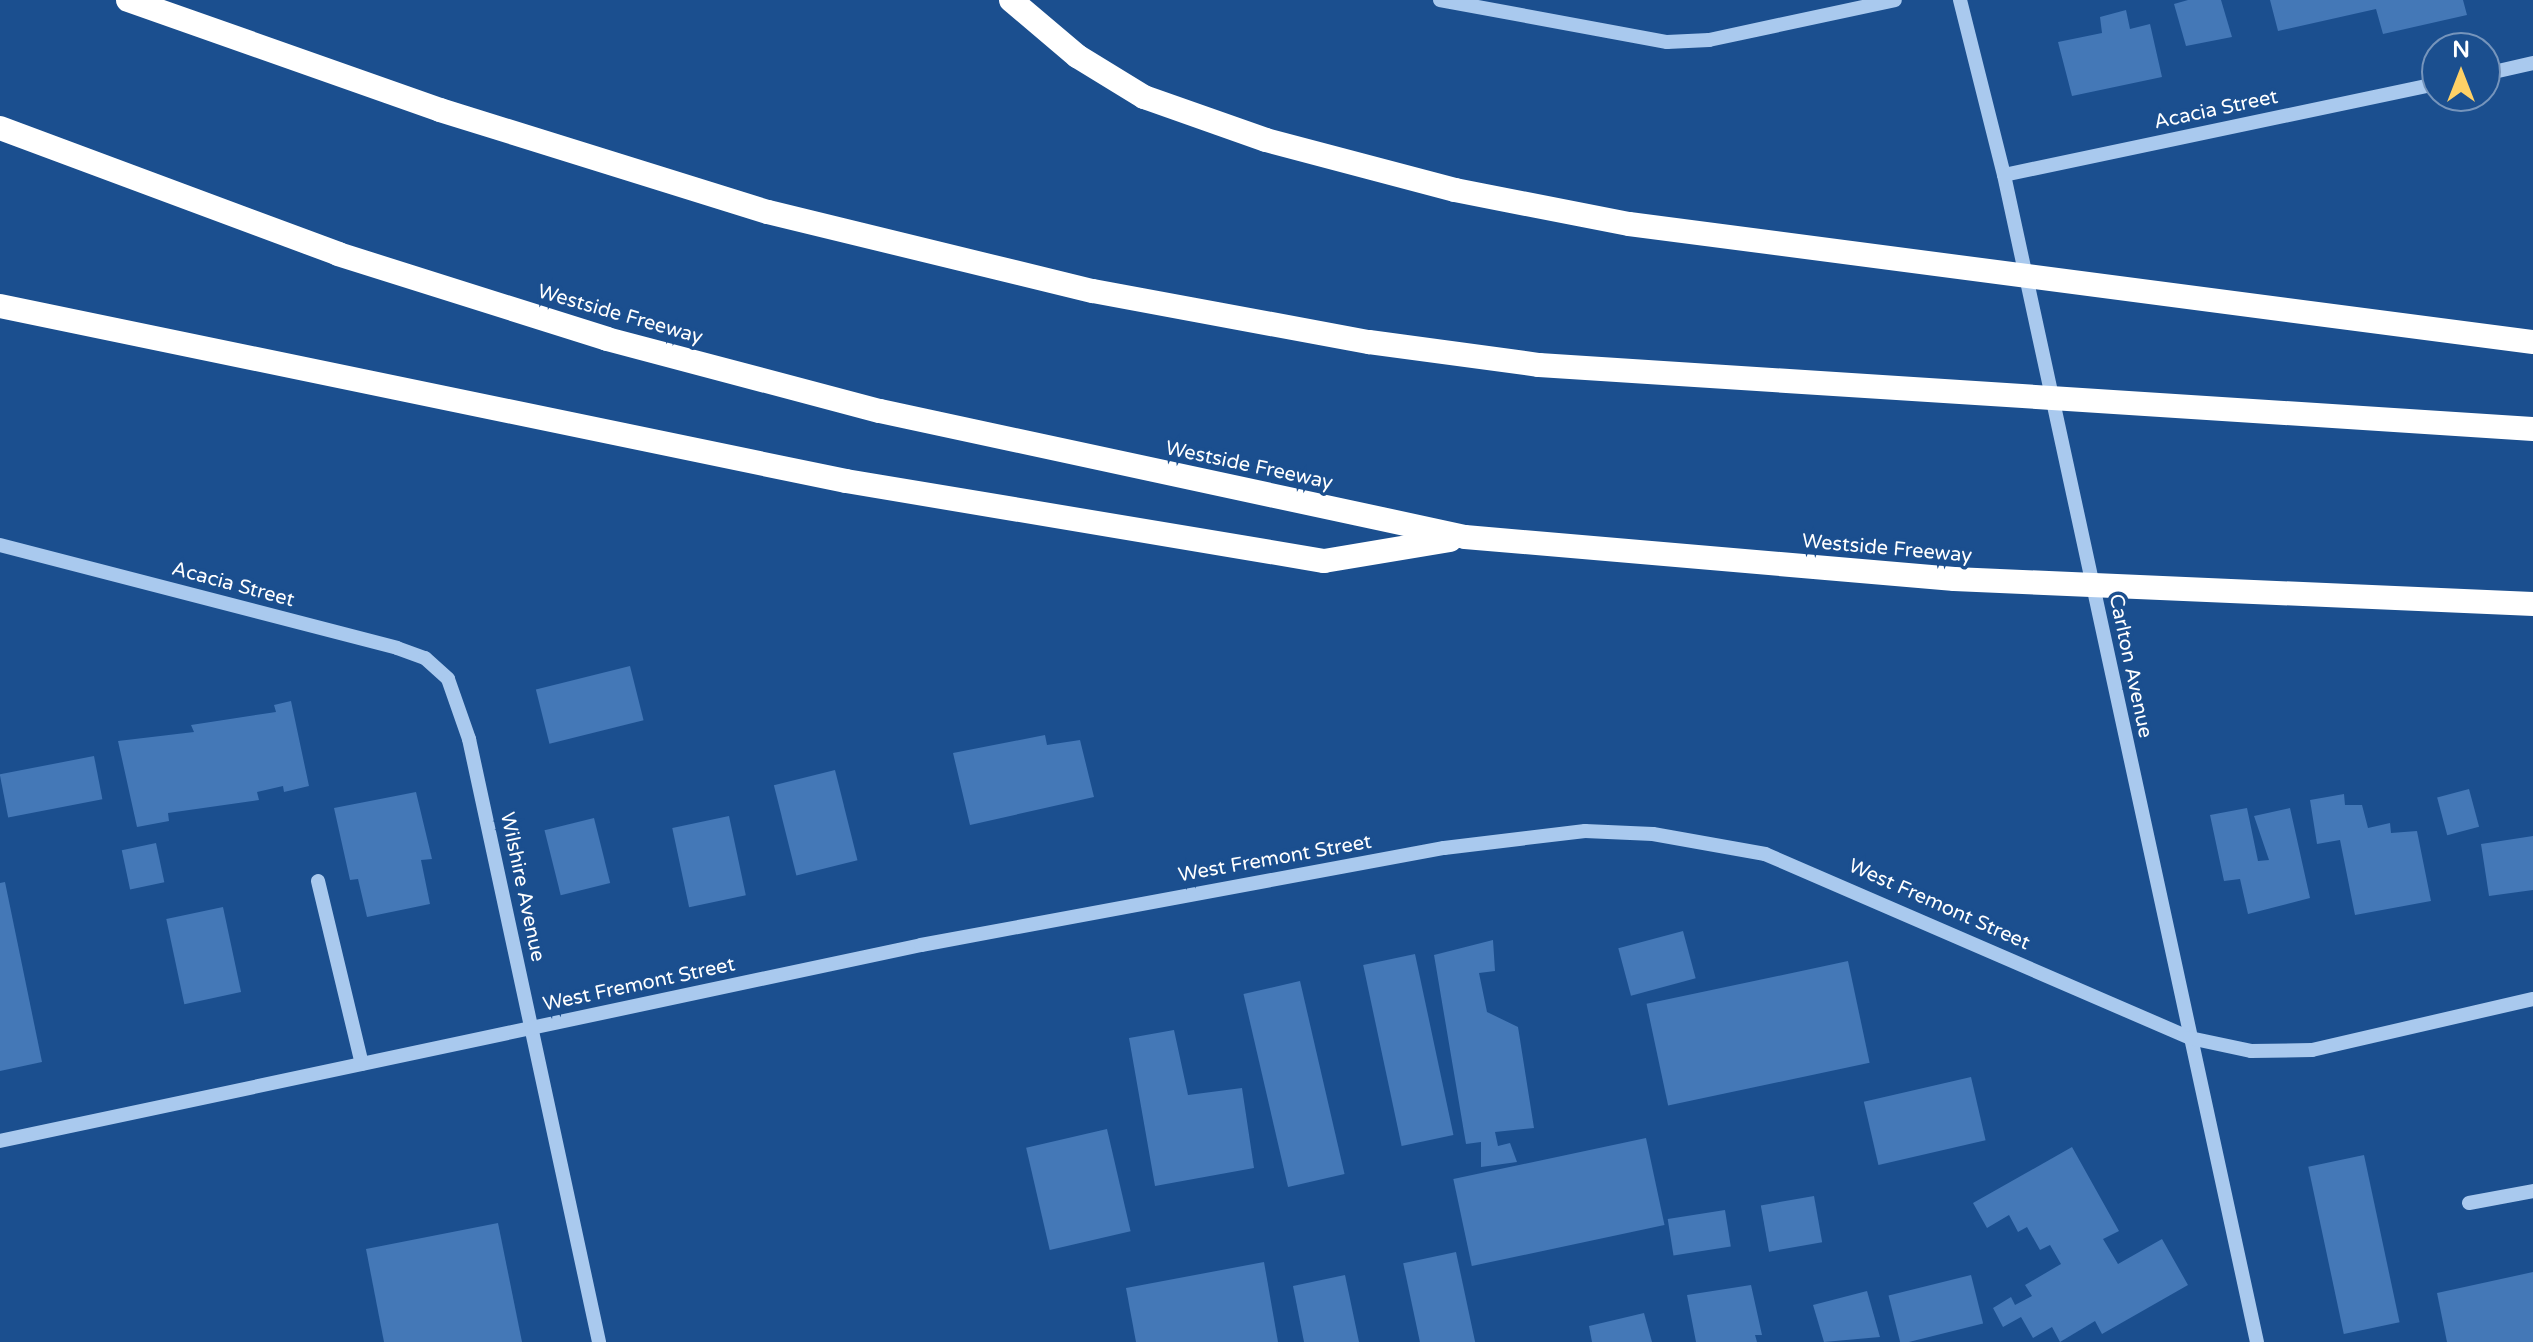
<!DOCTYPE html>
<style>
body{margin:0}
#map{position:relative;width:2533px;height:1342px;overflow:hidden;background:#1b4f8f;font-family:"Varela Round",sans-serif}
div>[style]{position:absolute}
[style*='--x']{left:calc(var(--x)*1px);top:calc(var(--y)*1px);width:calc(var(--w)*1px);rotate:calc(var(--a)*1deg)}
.building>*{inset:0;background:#4478b7;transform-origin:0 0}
.minor>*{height:14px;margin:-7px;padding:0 7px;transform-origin:7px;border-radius:7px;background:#a9c9ee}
.highway>*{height:24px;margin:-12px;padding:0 12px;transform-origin:12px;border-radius:12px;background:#fff}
span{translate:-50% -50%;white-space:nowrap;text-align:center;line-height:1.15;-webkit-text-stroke:7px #1b4f8f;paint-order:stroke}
.street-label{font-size:20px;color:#fff}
.north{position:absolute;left:2421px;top:32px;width:80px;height:80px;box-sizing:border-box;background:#1b4f8f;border:2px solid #7695bc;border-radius:50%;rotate:0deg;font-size:22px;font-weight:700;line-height:32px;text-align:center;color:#fff}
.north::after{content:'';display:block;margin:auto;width:28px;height:36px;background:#ffd166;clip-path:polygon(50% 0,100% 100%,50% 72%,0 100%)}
</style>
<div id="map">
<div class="building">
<div style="clip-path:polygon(2188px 0,2221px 0,2232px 37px,2186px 46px,2174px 4px)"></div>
<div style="clip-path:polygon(2270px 0,2463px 0,2467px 15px,2383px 34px,2376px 9px,2278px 31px)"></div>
<div style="clip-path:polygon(2126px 10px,2130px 29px,2150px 24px,2162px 77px,2072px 96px,2058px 42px,2102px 33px,2100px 17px)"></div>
<div style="left:630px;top:666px;width:56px;height:97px;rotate:76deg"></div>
<div style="clip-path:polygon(291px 701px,309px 786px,284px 792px,283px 786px,257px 792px,259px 800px,168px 813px,169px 821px,137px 827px,118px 741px,194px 732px,191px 725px,276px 712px,274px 705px)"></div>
<div style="clip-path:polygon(1045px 735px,1047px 745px,1080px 740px,1094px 797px,970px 825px,953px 753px)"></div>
<div style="left:94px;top:756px;width:44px;height:96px;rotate:79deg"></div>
<div style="left:835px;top:770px;width:93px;height:63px;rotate:76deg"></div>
<div style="left:2469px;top:789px;width:39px;height:33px;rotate:75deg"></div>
<div style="clip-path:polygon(416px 792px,432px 859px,421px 860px,430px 904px,367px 917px,358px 879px,350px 880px,334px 808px)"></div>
<div style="clip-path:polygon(2344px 794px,2345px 805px,2362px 805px,2368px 828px,2390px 823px,2391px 833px,2417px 831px,2431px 901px,2355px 915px,2340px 840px,2317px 844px,2310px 800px)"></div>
<div style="clip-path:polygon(2247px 808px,2258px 861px,2269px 860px,2254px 816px,2290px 808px,2310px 898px,2248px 914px,2240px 879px,2224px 881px,2210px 815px)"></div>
<div style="left:729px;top:816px;width:81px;height:58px;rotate:78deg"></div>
<div style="left:594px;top:818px;width:67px;height:51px;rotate:76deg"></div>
<div style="clip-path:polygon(2533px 836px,2533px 890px,2489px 896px,2481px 844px)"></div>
<div style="left:156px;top:843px;width:40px;height:35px;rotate:78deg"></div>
<div style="clip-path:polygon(5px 882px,42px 1062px,0 1071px,0 883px)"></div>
<div style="left:223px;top:907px;width:87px;height:58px;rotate:78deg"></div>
<div style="left:1683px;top:931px;width:49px;height:67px;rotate:75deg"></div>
<div style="clip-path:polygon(1493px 940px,1495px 971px,1479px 973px,1487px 1012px,1518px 1027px,1534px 1128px,1495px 1132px,1498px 1146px,1510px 1143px,1517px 1162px,1481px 1167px,1481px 1142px,1466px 1144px,1434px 955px)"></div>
<div style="left:1415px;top:954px;width:185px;height:53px;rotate:78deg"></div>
<div style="left:1848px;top:961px;width:104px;height:206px;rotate:78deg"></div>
<div style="left:1300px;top:981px;width:198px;height:58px;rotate:77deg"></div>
<div style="clip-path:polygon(1174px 1030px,1188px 1095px,1242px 1088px,1254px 1168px,1155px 1186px,1129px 1038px)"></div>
<div style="left:1971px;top:1077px;width:65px;height:110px;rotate:77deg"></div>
<div style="left:1107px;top:1129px;width:105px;height:83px;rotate:77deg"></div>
<div style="left:1646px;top:1138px;width:89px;height:197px;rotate:78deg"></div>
<div style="clip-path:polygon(2072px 1147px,2119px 1231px,2103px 1239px,2118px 1264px,2162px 1239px,2188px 1285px,2102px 1334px,2095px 1321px,2060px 1342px,2052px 1327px,2033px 1338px,2021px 1317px,2003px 1327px,1993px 1308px,2011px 1297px,2015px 1305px,2032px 1296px,2025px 1285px,2061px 1264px,2050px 1245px,2040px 1250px,2027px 1227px,2018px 1232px,2009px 1215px,1987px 1228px,1973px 1203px)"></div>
<div style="left:2364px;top:1155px;width:171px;height:57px;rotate:78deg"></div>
<div style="left:1814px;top:1196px;width:47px;height:54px;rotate:80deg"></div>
<div style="left:1725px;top:1210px;width:37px;height:58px;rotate:81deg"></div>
<div style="clip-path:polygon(498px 1223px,522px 1342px,384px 1342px,366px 1249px)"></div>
<div style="left:1456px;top:1252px;width:92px;height:54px;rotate:78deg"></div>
<div style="clip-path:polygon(1264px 1262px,1278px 1342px,1136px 1342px,1126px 1288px)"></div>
<div style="clip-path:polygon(2533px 1272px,2533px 1342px,2447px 1342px,2437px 1293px)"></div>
<div style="clip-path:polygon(1345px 1275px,1359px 1342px,1304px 1342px,1293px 1286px)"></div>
<div style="left:1971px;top:1275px;width:50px;height:85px;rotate:76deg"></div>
<div style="clip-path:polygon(1751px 1285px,1762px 1335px,1755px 1335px,1757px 1342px,1696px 1342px,1687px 1295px)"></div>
<div style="clip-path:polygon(1867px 1291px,1880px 1337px,1824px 1342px,1813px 1305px)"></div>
<div style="clip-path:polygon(1644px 1313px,1652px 1342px,1592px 1342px,1589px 1326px)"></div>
</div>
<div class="minor">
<div style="--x:1440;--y:0;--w:231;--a:10.5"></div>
<div style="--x:1667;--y:42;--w:42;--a:-2.7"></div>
<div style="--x:1709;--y:40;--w:190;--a:-12.1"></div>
<div style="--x:1960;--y:0;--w:180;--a:75.9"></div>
<div style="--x:2004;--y:175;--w:1194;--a:77.77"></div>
<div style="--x:2485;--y:74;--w:49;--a:-12.9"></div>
<div style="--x:2004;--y:175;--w:442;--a:-11.9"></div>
<div style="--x:0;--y:545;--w:410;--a:14.5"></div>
<div style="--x:397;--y:648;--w:30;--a:20"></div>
<div style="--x:425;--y:658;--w:31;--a:42"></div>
<div style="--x:448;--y:679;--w:64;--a:70.7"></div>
<div style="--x:469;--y:739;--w:617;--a:77.83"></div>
<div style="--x:318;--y:881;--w:188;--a:76.5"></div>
<div style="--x:0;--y:1141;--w:942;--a:-12.01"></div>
<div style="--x:921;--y:945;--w:532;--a:-10.51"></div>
<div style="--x:1444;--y:848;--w:142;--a:-6.9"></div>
<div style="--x:1585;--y:831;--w:68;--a:2.5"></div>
<div style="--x:1653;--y:834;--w:114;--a:10.1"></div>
<div style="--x:1765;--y:854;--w:463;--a:23.4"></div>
<div style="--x:2190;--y:1038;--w:62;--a:12"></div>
<div style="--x:2251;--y:1051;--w:61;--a:-0.9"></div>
<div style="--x:2312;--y:1050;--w:227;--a:-13"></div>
<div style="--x:2469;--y:1203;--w:65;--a:-10.6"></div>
</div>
<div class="highway">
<div style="--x:128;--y:0;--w:331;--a:19.4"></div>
<div style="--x:440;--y:110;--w:343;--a:17.3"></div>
<div style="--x:768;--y:212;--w:334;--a:13.7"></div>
<div style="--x:1093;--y:291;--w:281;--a:10.5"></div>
<div style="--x:1369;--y:342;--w:172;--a:7.7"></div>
<div style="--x:1539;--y:365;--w:996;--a:3.68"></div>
<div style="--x:1011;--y:0;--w:87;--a:40.3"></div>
<div style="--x:1077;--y:56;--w:79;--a:31.5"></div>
<div style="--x:1144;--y:97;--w:129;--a:19.4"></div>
<div style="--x:1266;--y:140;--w:196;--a:14.8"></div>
<div style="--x:1455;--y:190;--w:177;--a:11.1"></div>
<div style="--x:1629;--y:224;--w:912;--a:7.44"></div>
<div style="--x:0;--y:128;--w:361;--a:20.4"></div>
<div style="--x:338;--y:254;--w:282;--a:17.5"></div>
<div style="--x:607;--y:339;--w:282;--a:14.8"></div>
<div style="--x:880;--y:411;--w:598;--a:12.15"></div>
<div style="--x:1465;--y:537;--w:491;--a:4.9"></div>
<div style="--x:1954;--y:579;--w:580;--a:2.47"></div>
<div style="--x:0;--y:306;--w:864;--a:11.69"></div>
<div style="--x:846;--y:481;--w:485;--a:9.5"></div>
<div style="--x:1324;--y:561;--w:128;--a:-9.5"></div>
</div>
<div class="street-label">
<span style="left:2216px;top:110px;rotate:-12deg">Acacia Street</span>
<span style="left:620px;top:315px;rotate:16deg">Westside Freeway</span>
<span style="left:1249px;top:466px;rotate:12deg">Westside Freeway</span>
<span style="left:1887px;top:549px;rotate:5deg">Westside Freeway</span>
<span style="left:233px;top:585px;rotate:15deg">Acacia Street</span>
<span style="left:2130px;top:666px;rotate:78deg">Carlton Avenue</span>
<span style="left:1275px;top:859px;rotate:-10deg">West Fremont Street</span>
<span style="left:522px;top:887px;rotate:78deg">Wilshire Avenue</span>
<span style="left:1939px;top:905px;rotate:24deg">West Fremont Street</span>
<span style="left:639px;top:985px;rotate:-12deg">West Fremont Street</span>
</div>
<div class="north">N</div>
</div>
